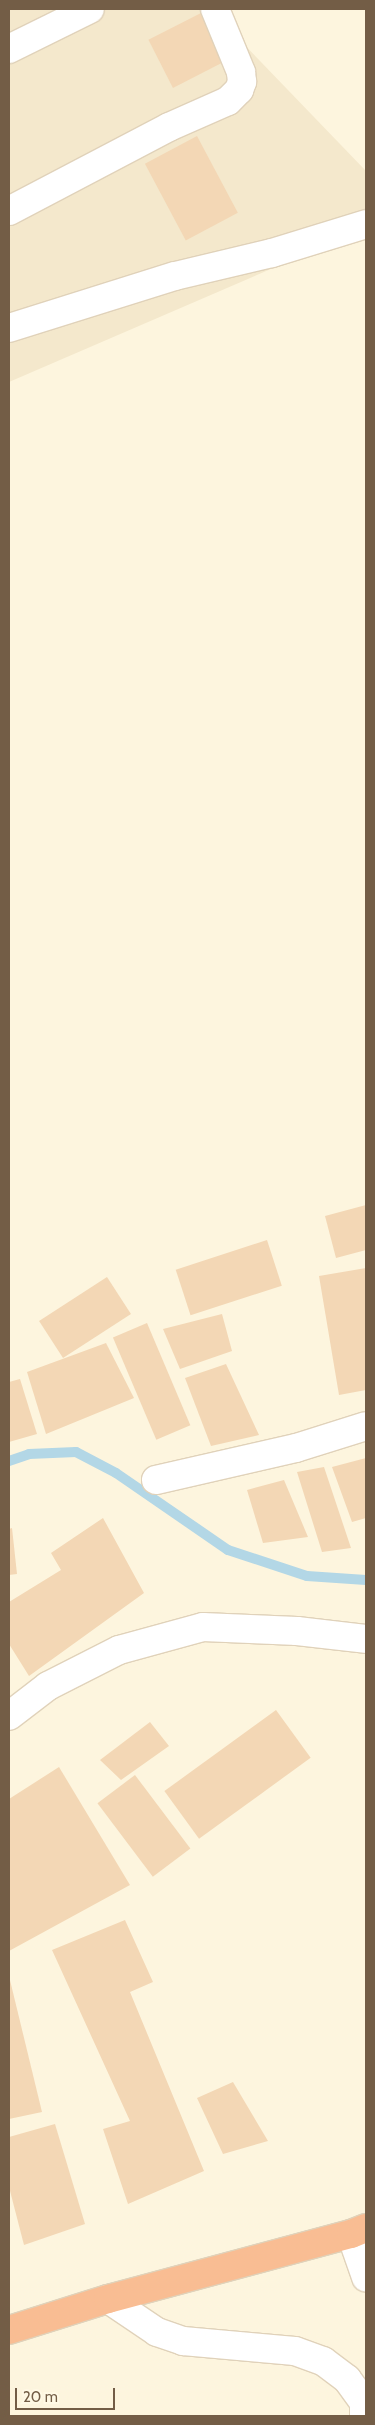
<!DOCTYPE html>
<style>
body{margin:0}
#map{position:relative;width:375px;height:2425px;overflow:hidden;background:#fdf5de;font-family:Cabin,sans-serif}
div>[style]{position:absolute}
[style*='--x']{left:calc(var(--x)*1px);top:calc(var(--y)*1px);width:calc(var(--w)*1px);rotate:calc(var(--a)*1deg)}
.residential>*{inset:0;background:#f4e8cc}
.stream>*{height:10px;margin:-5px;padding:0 5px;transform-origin:5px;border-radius:5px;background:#b3d7e6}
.building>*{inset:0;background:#f3d7b5;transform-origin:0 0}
.roads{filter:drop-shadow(1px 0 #e0d2ba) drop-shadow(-1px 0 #e0d2ba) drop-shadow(0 1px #e0d2ba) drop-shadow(0 -1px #e0d2ba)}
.minor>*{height:28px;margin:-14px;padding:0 14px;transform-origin:14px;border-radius:14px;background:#fff}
.highway>*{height:28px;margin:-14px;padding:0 14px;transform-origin:14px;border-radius:14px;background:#f9bd93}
span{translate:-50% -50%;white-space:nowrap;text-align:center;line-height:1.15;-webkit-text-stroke:4px #fff9e5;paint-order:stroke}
.frame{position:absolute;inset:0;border:10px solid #735d46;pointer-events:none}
.scale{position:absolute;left:15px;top:2388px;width:100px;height:22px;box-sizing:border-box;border:2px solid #735d46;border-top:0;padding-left:6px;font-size:15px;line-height:18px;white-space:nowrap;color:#735d46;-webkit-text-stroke:4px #fff9e5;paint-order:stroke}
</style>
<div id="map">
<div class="residential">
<div style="clip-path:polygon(9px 9px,210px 9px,366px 171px,366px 228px,9px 382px)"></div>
</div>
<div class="stream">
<div style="--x:9;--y:1461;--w:21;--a:-19"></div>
<div style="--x:29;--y:1454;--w:47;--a:-2.4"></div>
<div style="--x:76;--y:1452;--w:45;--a:27.7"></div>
<div style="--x:116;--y:1473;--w:136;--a:34.5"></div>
<div style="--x:228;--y:1550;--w:83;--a:18.2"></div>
<div style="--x:307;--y:1576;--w:59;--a:3.9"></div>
</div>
<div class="building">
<div style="left:201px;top:13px;width:54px;height:59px;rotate:63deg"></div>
<div style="left:197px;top:136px;width:87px;height:59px;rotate:62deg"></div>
<div style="clip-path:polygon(366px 1205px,366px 1250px,336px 1258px,325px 1216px)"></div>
<div style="left:267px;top:1240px;width:48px;height:96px;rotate:72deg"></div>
<div style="clip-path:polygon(366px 1268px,366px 1390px,339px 1395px,319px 1276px)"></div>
<div style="left:107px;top:1277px;width:44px;height:81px;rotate:57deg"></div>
<div style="clip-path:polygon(222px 1314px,232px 1351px,180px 1369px,163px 1329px)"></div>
<div style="left:147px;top:1323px;width:111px;height:37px;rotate:67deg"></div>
<div style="clip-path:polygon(106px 1343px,134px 1398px,46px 1434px,27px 1372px)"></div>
<div style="clip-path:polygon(226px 1364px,259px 1435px,211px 1446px,185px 1378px)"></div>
<div style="clip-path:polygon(20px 1379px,37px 1434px,9px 1442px,9px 1382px)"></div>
<div style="clip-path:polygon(366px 1458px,366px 1518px,352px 1522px,332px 1467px)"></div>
<div style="clip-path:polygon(324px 1467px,351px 1548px,322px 1552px,297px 1472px)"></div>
<div style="clip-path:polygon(284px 1480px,308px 1537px,263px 1543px,247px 1490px)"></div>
<div style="clip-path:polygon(103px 1518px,144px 1593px,29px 1676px,9px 1644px,9px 1602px,61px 1570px,51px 1553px)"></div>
<div style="clip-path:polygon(12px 1528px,17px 1574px,9px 1575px,9px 1529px)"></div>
<div style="left:276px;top:1710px;width:59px;height:138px;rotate:54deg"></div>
<div style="clip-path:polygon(150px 1722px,169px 1746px,121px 1780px,100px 1760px)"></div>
<div style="clip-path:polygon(59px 1767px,130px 1885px,9px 1951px,9px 1799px)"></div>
<div style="left:135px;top:1775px;width:92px;height:47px;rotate:53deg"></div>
<div style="clip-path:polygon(125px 1920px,153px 1982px,130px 1992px,204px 2171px,128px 2204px,103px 2129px,130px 2121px,52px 1950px)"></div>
<div style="clip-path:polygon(9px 1976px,42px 2112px,9px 2119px)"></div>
<div style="clip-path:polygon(233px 2082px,268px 2141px,223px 2154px,197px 2098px)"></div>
<div style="clip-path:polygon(55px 2124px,85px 2224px,24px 2245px,9px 2187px,9px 2137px)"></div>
</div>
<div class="roads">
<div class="minor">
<div style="--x:9;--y:49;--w:90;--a:-26.3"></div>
<div style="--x:9;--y:211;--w:181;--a:-27.7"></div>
<div style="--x:169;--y:127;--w:64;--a:-23.8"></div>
<div style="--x:228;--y:101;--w:16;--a:-45"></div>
<div style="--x:239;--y:90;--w:9;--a:-69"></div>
<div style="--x:242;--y:82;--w:10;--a:-96"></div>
<div style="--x:241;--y:72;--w:68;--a:-112.4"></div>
<div style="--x:9;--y:328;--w:174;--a:-17.4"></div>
<div style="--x:175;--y:276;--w:100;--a:-13.3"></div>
<div style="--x:272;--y:253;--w:98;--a:-17.1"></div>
<div style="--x:156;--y:1480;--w:144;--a:-12.9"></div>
<div style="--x:296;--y:1448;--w:73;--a:-17.4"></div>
<div style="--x:9;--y:1716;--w:49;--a:-37.6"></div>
<div style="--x:48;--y:1686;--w:80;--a:-26.9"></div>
<div style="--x:119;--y:1650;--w:87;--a:-15.3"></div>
<div style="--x:203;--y:1627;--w:94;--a:2.4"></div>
<div style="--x:297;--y:1631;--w:69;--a:6.6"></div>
<div style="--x:351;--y:2234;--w:46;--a:70.8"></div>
<div style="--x:108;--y:2299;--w:59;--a:34"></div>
<div style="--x:157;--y:2332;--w:28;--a:19"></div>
<div style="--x:183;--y:2341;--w:112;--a:5.1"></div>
<div style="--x:295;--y:2351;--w:30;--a:20"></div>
<div style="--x:323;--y:2361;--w:30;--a:37"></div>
<div style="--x:347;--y:2379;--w:29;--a:54"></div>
<div style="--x:364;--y:2402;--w:14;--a:90"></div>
</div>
<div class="highway">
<div style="--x:9;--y:2330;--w:104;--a:-17.4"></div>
<div style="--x:108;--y:2299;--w:252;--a:-15"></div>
<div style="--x:351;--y:2234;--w:16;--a:-22"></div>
</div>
</div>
<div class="frame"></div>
<div class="scale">20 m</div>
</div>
